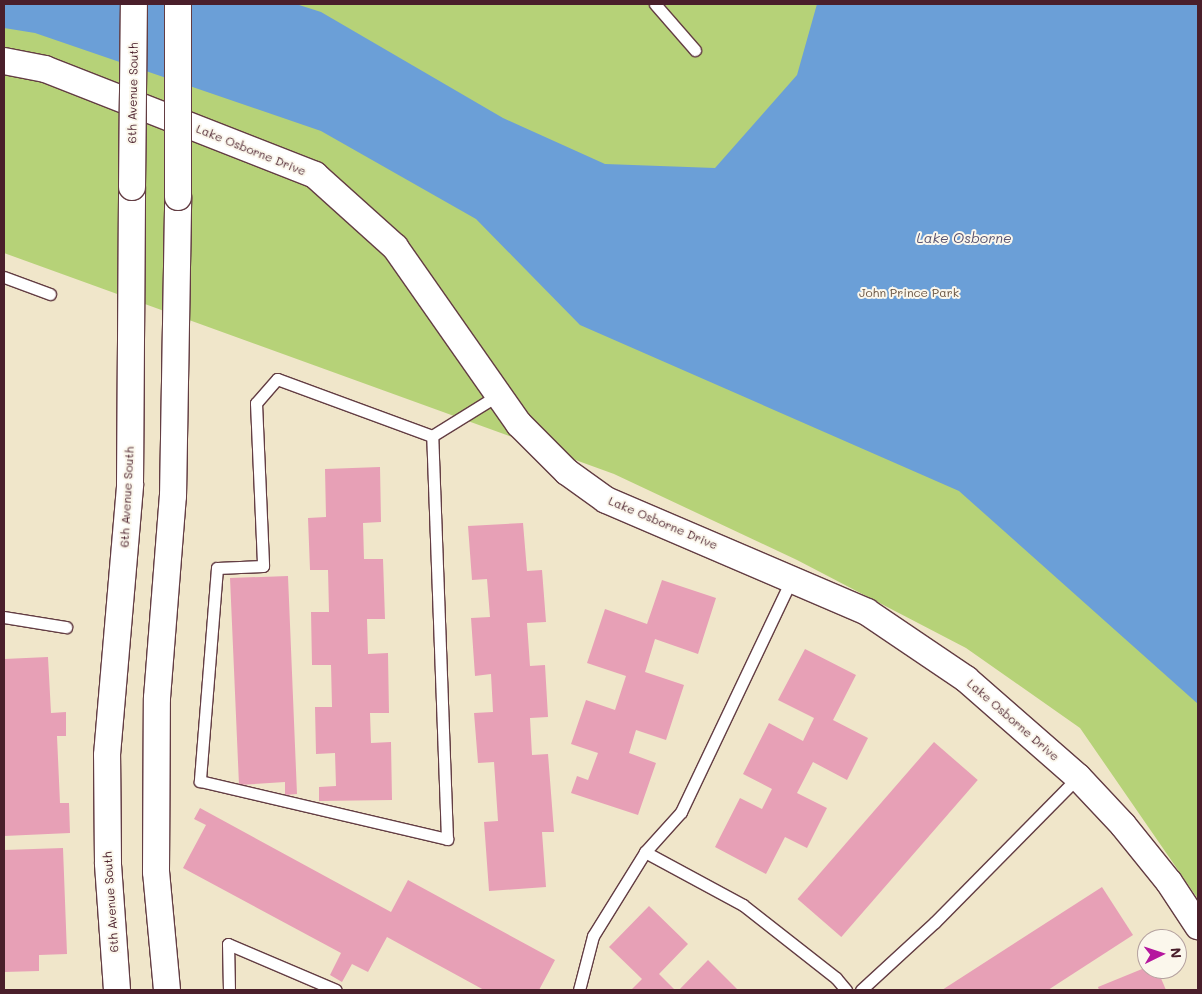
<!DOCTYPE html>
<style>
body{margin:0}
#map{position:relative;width:1202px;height:994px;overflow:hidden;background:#f0e6ca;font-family:Mali,sans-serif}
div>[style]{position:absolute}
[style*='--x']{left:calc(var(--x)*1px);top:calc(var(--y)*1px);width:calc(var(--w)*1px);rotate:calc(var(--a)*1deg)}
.green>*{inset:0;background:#b6d278}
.water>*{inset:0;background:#6b9fd7}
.building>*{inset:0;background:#e7a0b6;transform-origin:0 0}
.roads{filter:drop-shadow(1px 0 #633d43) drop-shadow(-1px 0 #633d43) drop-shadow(0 1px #633d43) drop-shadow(0 -1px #633d43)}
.service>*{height:11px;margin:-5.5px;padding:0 5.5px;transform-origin:5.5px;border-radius:5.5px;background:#fff}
.tertiary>*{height:26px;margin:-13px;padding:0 13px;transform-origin:13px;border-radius:13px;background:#fff}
.bridges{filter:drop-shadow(1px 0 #633d43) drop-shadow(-1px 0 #633d43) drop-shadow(0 1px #633d43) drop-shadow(0 -1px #633d43)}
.tertiary-bridge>*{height:26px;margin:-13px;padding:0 13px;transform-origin:13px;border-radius:13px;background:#fff}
span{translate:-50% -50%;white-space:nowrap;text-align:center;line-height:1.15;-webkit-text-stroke:4px #fbf7ec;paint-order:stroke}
.street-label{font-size:12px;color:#4a1f2b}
.park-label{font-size:12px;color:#6a5542}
.water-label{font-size:14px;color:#575270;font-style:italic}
.frame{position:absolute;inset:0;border:5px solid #4a1f2b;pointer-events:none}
.north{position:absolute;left:1137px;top:929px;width:50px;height:50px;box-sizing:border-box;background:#fbf7ec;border:1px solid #b4a19f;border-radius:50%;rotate:86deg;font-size:14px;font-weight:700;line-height:20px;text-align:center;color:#4a1f2b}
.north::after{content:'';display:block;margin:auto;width:18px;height:22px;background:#b5179e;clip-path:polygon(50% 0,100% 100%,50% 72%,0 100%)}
</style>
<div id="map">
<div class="green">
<div style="clip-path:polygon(4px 4px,1198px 4px,1198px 899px,1080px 728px,966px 648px,797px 560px,614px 474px,4px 253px)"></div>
</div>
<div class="water">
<div style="clip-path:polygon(4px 4px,296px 4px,321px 12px,503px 118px,605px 164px,715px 168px,797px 75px,817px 4px,1198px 4px,1198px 704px,959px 491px,580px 325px,476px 219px,321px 131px,35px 33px,4px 28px)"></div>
</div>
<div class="building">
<div style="clip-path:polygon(380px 467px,381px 522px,363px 523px,364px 559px,383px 559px,385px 619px,367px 619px,368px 654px,388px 653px,389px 713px,370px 713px,371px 743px,391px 742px,392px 800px,319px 801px,319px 787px,336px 786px,335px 753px,316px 754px,315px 707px,332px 707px,331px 665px,312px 665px,311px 612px,329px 612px,328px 570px,310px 570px,308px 518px,326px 517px,325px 469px)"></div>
<div style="clip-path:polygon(523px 523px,527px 571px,542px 570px,546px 622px,527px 623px,530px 666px,545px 665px,548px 717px,530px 718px,532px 755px,548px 754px,554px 832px,542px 832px,546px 887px,489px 891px,484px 822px,498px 821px,494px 762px,478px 763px,474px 713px,493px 712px,491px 674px,475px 676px,471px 618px,490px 617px,487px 579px,472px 580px,468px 526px)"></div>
<div style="clip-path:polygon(288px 576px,297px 794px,285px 795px,285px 782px,239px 785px,230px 578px)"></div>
<div style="clip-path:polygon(662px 580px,716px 598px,698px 654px,655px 639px,645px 672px,684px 685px,666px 740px,636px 730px,629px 753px,656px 763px,638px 815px,571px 793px,577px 776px,588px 780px,598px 753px,571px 744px,586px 700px,615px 710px,626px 676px,587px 663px,605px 609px,647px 624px)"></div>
<div style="clip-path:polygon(805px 649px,856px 675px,833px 720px,868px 738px,847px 780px,813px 762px,797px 793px,827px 808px,807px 848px,785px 837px,766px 874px,715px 847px,740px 798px,762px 809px,772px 789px,743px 774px,769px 723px,803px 741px,814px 718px,778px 700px)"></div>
<div style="clip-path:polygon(48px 657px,51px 713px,66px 712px,66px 736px,57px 736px,60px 803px,69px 803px,70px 833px,4px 836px,4px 659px)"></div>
<div style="left:934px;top:742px;width:58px;height:208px;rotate:41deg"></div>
<div style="clip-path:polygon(200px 808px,391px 912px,408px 880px,555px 960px,539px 990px,484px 990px,387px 937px,368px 972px,352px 964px,342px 982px,330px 975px,341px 953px,183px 868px,206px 825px,194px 819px)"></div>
<div style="clip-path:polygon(63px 848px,67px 954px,39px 955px,39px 971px,4px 972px,4px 850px)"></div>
<div style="clip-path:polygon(1102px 887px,1133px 935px,1048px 990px,942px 990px)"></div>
<div style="clip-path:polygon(649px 906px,688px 944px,659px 974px,675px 990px,631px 990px,642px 979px,609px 947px)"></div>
<div style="clip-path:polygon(708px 960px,738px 990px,679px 990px)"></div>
<div style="clip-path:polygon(1147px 967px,1157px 969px,1166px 990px,1099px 990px,1098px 987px)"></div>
</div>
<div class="roads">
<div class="service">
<div style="--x:655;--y:4;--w:61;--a:49"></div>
<div style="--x:4;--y:277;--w:49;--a:20.3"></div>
<div style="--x:432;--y:436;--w:165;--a:-159.8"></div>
<div style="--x:277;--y:379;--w:32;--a:131"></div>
<div style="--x:256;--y:403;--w:163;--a:87.5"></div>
<div style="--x:263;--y:566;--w:46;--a:177.5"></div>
<div style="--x:217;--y:568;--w:214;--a:94.6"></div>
<div style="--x:200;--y:781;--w:254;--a:13.2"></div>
<div style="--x:447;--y:839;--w:403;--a:-92.1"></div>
<div style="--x:432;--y:436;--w:78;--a:-31.8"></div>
<div style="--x:4;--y:617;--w:63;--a:9.2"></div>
<div style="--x:645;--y:852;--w:111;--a:28.4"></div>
<div style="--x:743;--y:905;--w:118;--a:38.1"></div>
<div style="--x:836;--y:978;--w:16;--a:50"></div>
<div style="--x:229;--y:990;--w:46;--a:-91.2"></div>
<div style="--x:228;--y:944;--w:117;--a:23.1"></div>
<div style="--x:579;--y:990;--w:56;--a:-75.5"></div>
<div style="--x:593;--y:936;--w:99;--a:-58.2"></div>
<div style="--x:645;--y:852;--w:54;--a:-48"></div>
<div style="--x:681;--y:812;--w:259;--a:-64.6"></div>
<div style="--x:861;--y:990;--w:100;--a:-42.6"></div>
<div style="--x:935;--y:922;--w:204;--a:-45.4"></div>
</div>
<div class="tertiary">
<div style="--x:4;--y:61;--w:42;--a:11"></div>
<div style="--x:45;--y:69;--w:290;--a:21.4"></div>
<div style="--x:315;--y:175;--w:108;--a:42"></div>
<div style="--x:395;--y:247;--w:216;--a:55"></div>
<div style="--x:519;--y:424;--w:68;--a:45"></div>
<div style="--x:567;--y:472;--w:48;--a:35.7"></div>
<div style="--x:606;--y:500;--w:284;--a:23.2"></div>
<div style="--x:867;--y:612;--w:120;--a:34.1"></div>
<div style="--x:966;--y:679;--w:149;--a:41.2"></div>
<div style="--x:1078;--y:777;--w:66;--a:46.8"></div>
<div style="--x:1123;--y:825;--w:73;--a:51.1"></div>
<div style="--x:1169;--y:882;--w:53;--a:56.6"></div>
<div style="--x:117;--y:990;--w:127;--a:-94.1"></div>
<div style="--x:108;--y:863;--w:108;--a:-90.5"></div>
<div style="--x:107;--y:755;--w:272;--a:-85.1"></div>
<div style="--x:130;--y:484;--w:297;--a:-89.6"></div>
<div style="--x:167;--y:990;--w:119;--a:-95.3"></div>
<div style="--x:156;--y:872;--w:174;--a:-89.7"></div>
<div style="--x:157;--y:698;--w:203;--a:-85.5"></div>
<div style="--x:173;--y:496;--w:299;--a:-89"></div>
</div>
</div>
<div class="bridges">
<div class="tertiary-bridge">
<div style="--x:178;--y:4;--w:193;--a:90"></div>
<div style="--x:132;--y:187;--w:183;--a:-89.4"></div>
</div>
</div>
<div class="street-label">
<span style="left:133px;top:93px;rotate:-89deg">6th Avenue South</span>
<span style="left:251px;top:150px;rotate:22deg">Lake Osborne Drive</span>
<span style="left:127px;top:497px;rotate:-87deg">6th Avenue South</span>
<span style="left:663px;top:523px;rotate:23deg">Lake Osborne Drive</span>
<span style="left:1013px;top:720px;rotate:41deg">Lake Osborne Drive</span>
<span style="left:111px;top:902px;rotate:-94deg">6th Avenue South</span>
</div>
<div class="park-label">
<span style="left:909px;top:293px">John Prince Park</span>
</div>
<div class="water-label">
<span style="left:964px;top:238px">Lake Osborne</span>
</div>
<div class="frame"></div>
<div class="north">N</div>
</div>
